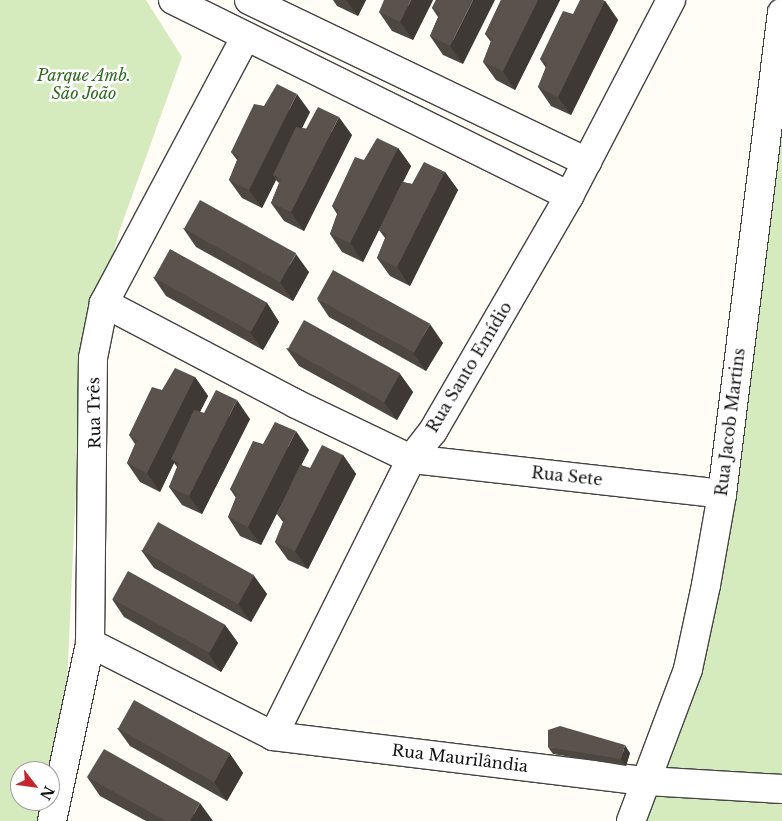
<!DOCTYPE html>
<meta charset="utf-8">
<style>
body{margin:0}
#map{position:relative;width:782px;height:821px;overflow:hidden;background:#fffdf5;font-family:"Libre Baskerville",serif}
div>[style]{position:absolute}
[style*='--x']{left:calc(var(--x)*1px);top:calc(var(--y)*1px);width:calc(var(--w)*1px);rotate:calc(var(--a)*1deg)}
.green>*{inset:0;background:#d5ebbd}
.roads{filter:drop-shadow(1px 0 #444) drop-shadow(-1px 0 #444) drop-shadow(0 1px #444) drop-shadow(0 -1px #444)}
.minor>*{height:28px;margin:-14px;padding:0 14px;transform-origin:14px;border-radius:14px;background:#fff}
.wall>*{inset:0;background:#4d4742}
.shaded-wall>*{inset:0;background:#3f3936}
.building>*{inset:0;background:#5a524d;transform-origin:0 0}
span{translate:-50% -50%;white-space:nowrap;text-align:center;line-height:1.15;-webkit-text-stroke:5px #fff;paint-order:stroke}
.park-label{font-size:16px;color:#2f6b1f;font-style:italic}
.street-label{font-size:16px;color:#111}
.north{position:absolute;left:10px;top:761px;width:50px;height:50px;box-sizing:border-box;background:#fff;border:1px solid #a0a0a0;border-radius:50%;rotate:120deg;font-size:14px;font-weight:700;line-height:20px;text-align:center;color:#111}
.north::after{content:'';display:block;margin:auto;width:18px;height:22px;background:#c4262e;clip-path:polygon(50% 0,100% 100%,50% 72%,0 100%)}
</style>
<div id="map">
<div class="green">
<div style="clip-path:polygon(0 0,146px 0,182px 57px,119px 232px,81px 381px,67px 684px,48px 771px,20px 771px,20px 801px,42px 801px,37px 821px,0 821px)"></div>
<div style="clip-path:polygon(782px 30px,782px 821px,636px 821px,688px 669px)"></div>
</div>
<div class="roads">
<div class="minor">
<div style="--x:173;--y:0;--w:442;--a:26.3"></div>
<div style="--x:249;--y:0;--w:375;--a:25.6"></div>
<div style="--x:104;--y:303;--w:217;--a:27.7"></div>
<div style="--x:296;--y:404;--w:127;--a:25.6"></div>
<div style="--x:411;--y:459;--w:313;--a:6.4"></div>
<div style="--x:90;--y:643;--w:205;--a:26.9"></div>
<div style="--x:273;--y:736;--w:377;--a:6.9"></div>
<div style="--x:647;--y:781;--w:135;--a:3.4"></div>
<div style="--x:273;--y:736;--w:309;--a:-63.5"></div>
<div style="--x:411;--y:459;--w:36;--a:-52"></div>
<div style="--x:433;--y:431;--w:272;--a:-59.9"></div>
<div style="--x:569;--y:196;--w:221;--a:-62.5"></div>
<div style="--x:52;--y:821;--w:182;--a:-77.9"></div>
<div style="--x:90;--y:643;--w:285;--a:-89.4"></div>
<div style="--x:93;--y:358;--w:56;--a:-78.7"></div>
<div style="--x:104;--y:303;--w:300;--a:-62"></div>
<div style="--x:631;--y:821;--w:162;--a:-69.4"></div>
<div style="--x:688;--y:669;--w:86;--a:-77.9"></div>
<div style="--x:706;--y:585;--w:92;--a:-80"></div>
<div style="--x:722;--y:494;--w:485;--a:-82.9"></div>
</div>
</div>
<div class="wall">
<div style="clip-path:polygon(333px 0,366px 0,358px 16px,337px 6px)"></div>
<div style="clip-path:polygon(433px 0,413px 40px,392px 31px,379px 12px)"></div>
<div style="clip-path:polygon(436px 0,463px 64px,443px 55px,430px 36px,438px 17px,432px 8px)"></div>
<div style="clip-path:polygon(501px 0,560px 0,515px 90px,496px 80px,483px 62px,491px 42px,485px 34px)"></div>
<div style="clip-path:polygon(605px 1px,618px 20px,571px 115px,551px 106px,538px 87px,546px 68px,540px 59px,573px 14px)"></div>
<div style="clip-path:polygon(264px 106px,310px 112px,302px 128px,352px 135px,304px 231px,284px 221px,271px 203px,279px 183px,276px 180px,262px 208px,242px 198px,229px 180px,237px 160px,231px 152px)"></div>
<div style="clip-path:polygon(398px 148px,411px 166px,403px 182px,412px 184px,445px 172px,458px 190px,410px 286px,390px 276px,377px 258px,385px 238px,379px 230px,387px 213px,363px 262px,342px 252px,330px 234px,337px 214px,332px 206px,364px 160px)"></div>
<div style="clip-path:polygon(183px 228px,309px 272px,293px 301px,196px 247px)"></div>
<div style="clip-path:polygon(153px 277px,267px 303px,279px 322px,263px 350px,166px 296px)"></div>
<div style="clip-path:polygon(317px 299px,443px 343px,426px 371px,329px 317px)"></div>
<div style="clip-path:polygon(286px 348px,400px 374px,413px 392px,397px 420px,299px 366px)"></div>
<div style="clip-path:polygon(195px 377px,208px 396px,200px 412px,204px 413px,250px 419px,202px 514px,182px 505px,169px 487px,177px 467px,174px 463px,160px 492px,140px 482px,127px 463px,135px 444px,129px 435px,162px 390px)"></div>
<div style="clip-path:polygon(263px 444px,309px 450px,301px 465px,310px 468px,343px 455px,356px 474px,308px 569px,288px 560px,275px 542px,283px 522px,277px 514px,286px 495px,261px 545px,240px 536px,228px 517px,236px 498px,230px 489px)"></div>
<div style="clip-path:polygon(141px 550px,254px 576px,267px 594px,251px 622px,154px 568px)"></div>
<div style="clip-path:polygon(112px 599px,225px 625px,238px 643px,221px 672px,124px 617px)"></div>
<div style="clip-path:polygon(117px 728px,230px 754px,243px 773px,227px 801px,130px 746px)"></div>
<div style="clip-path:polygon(548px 747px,630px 753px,626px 766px,553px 754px)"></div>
<div style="clip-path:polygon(87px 777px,213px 821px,146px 821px,100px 796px)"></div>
</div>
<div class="shaded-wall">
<div style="clip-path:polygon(346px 0,366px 0,358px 16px)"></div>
<div style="clip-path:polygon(411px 0,433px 0,413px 40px,400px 22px)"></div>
<div style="clip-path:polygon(473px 0,495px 0,463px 64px,450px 46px)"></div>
<div style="clip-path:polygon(538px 0,560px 0,515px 90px,503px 71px)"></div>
<div style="clip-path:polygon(605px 1px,618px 20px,571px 115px,558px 97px)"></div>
<div style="clip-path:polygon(297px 94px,310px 112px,277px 178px,273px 175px,276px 180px,262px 208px,249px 190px)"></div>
<div style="clip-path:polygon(339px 117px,352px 135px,304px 231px,291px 212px)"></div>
<div style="clip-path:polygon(398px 148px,411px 166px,363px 262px,350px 243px)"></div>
<div style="clip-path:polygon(445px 172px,458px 190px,410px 286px,397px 267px)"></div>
<div style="clip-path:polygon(296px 254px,309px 272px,293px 301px,280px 282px)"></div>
<div style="clip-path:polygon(267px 303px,279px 322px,263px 350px,250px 332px)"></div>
<div style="clip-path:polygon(430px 324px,443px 343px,426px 371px,413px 353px)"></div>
<div style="clip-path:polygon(400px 374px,413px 392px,397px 420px,384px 402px)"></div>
<div style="clip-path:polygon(195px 377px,208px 396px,175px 461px,171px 459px,174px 463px,160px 492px,147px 473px)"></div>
<div style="clip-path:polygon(237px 400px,250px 419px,202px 514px,189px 496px)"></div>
<div style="clip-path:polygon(296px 431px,309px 450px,261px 545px,248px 527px)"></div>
<div style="clip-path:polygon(343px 455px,356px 474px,308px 569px,295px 551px)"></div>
<div style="clip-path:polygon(254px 576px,267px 594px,251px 622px,238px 604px)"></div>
<div style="clip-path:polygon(225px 625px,238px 643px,221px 672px,208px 653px)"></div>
<div style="clip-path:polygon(625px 745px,630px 753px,626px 766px,621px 759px)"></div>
<div style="clip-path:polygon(230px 754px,243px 773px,227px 801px,214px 782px)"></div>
<div style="clip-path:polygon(200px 803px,213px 821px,190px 821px)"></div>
</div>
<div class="building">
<div style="clip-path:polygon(384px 0,411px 0,400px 22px,379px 12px)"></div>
<div style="clip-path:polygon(436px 0,473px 0,450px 46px,430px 36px,440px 13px,432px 8px)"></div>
<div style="clip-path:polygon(501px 0,538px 0,503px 71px,483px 62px,492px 38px,485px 34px)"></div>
<div style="clip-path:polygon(580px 0,603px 0,605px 1px,558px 97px,538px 87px,547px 64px,540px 59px,563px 11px,573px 14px)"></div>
<div style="clip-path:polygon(277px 84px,297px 94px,249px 190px,229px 180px,239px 156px,231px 152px,254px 104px,264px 106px)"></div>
<div style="clip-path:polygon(318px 107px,339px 117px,291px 212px,271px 203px,281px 179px,273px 175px,296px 127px,306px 129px)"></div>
<div style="clip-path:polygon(377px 138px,398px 148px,350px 243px,330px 234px,339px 210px,332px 206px,355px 157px,364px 160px)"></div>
<div style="clip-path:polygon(424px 162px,445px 172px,397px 267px,377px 258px,387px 234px,379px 230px,402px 182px,412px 184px)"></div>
<div style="left:200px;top:200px;width:110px;height:33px;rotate:29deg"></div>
<div style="left:170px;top:249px;width:111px;height:33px;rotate:29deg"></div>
<div style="left:333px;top:270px;width:111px;height:33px;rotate:29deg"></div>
<div style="left:304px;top:320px;width:110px;height:33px;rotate:29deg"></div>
<div style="clip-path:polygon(175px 368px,195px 377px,147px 473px,127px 463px,137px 440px,129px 435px,152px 387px,162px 390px)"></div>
<div style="clip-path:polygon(216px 390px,237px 400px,189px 496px,169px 487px,179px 463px,171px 459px,194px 410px,204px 413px)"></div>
<div style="clip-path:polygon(275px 422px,296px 431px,248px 527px,228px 517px,237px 494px,230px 489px,253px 441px,263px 444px)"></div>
<div style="clip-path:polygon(322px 445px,343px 455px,295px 551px,275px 542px,285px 518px,277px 514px,300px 465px,310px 468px)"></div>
<div style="left:158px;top:522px;width:110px;height:33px;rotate:29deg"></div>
<div style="left:128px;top:571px;width:111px;height:32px;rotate:29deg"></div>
<div style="left:134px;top:700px;width:110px;height:33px;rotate:29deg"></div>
<div style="clip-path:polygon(560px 726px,625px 745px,621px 759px,548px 747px,548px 730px)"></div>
<div style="clip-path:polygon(104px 749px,200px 803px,190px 821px,166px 821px,87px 777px)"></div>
</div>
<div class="park-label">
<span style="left:84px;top:84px">Parque Amb.<br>São João</span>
</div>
<div class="street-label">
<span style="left:469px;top:367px;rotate:-59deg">Rua Santo Emídio</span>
<span style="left:94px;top:413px;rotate:-91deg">Rua Três</span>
<span style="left:730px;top:422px;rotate:-83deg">Rua Jacob Martins</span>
<span style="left:567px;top:476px;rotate:6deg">Rua Sete</span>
<span style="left:460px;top:758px;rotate:7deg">Rua Maurilândia</span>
</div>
<div class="north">N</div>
</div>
